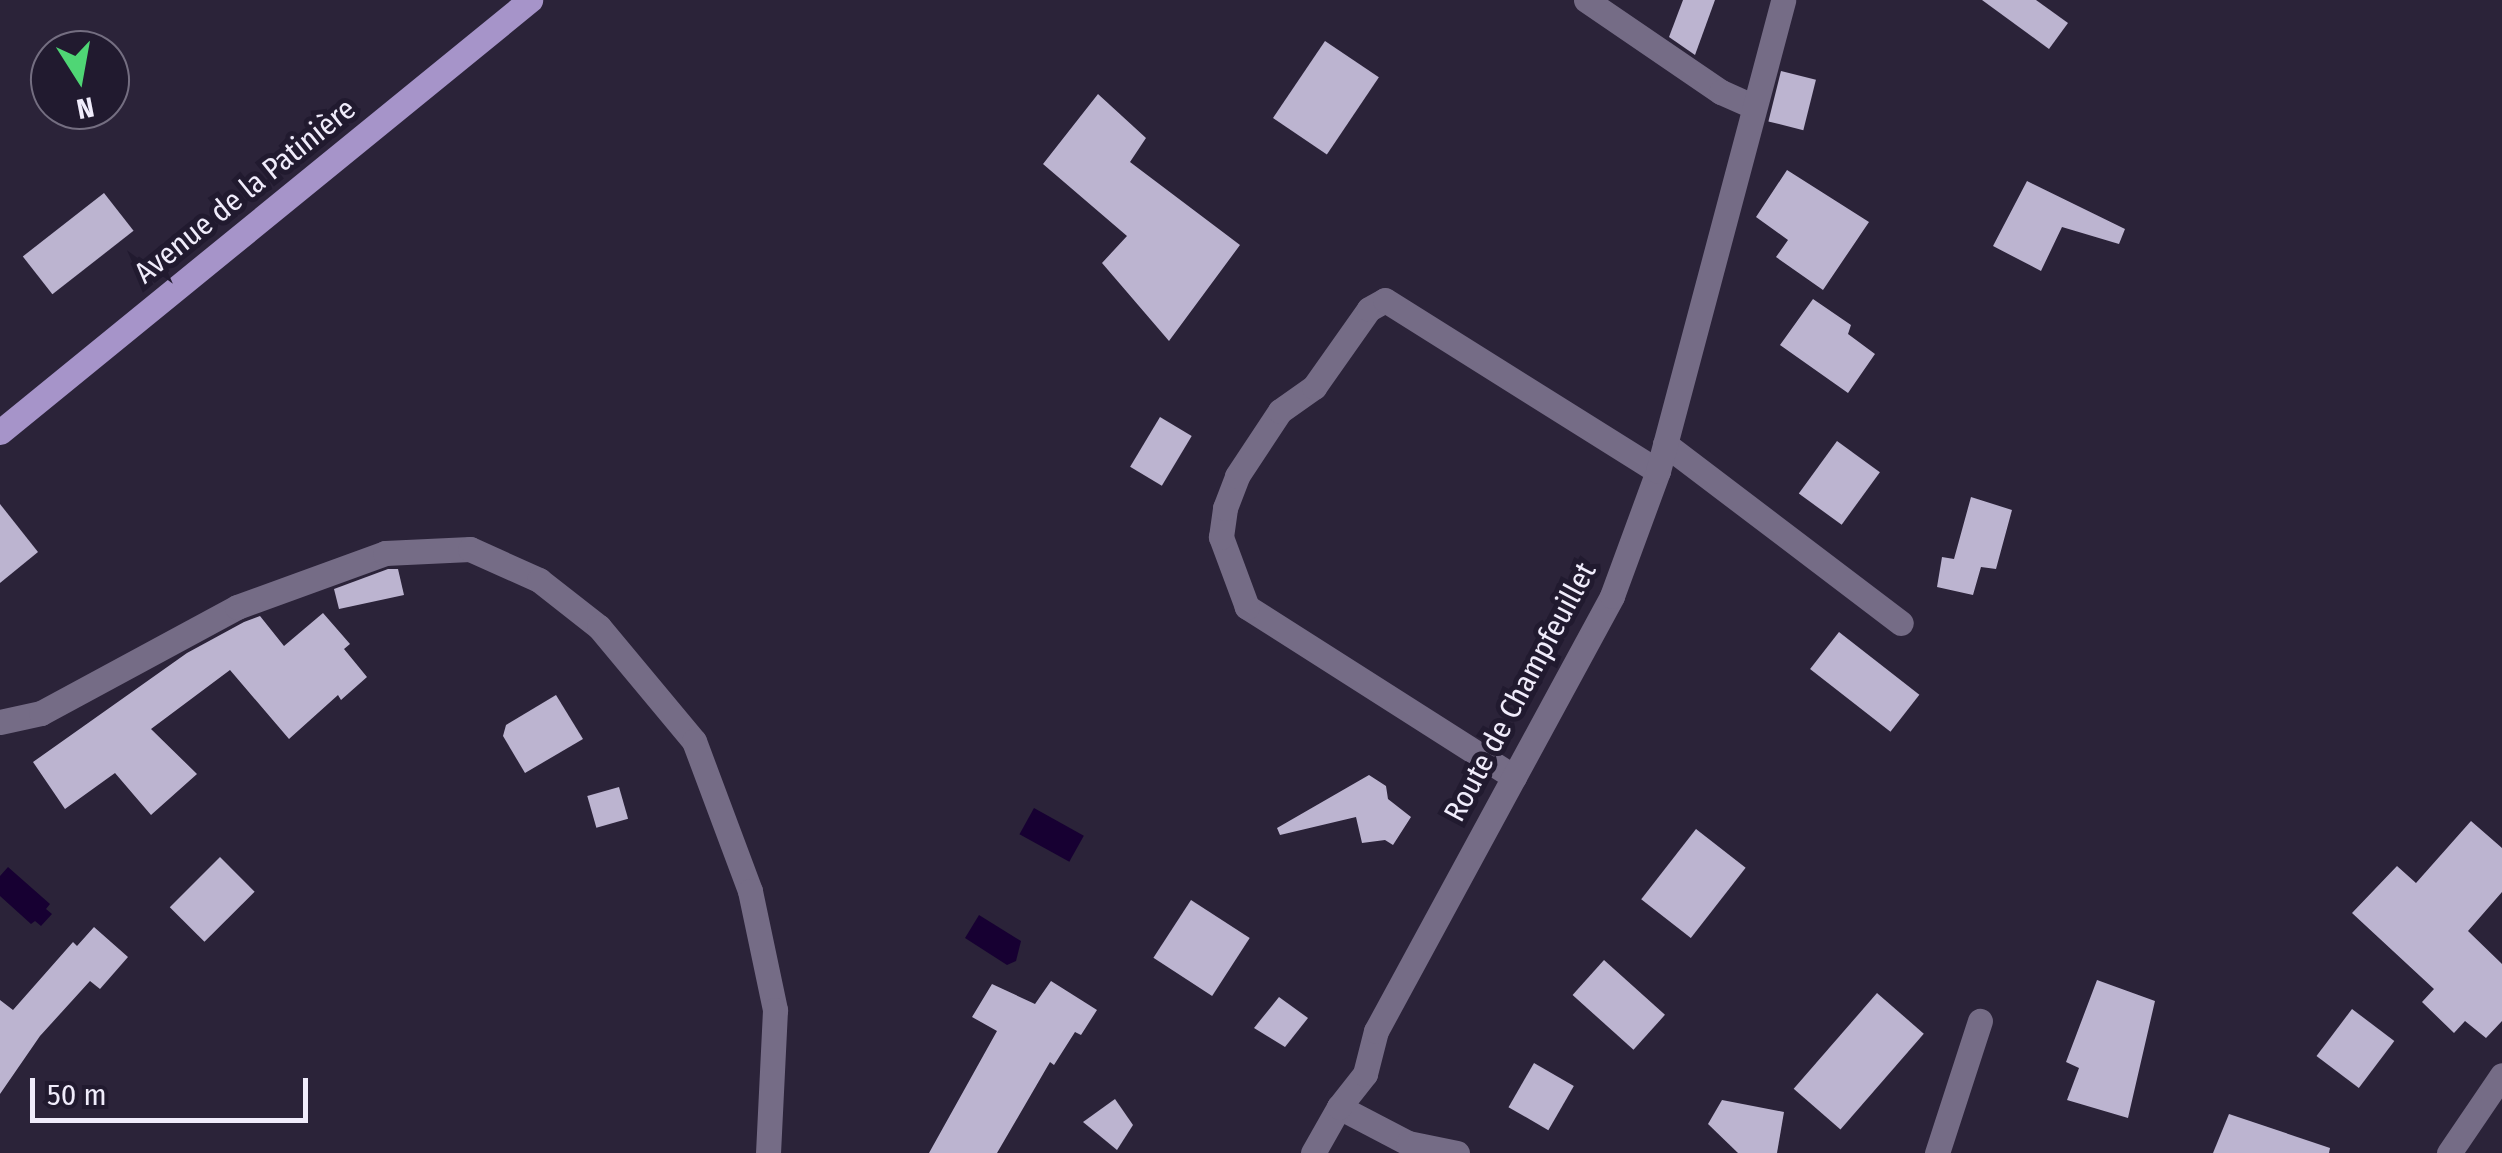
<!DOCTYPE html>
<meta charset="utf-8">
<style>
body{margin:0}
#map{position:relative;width:2502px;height:1153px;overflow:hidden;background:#2b2339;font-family:"Fira Sans Condensed",sans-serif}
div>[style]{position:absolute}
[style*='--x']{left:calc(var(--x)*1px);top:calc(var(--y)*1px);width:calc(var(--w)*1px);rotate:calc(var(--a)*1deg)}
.water>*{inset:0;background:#170032;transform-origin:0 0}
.building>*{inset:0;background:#bcb4d0;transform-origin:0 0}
.minor>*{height:25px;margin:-12.5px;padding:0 12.5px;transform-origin:12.5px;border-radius:12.5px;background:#756c86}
.primary>*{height:25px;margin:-12.5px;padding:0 12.5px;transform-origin:12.5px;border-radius:12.5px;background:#a694c9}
span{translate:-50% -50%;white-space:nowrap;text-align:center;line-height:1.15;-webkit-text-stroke:10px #211a2f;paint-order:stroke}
.street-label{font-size:30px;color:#f0ecfb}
.north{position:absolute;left:30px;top:30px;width:100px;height:100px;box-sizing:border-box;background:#211a2f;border:2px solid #746e81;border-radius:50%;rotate:169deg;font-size:28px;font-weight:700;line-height:40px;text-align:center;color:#f0ecfb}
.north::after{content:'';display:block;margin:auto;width:35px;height:45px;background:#4fd675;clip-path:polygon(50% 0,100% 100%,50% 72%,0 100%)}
.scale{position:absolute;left:30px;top:1078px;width:278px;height:45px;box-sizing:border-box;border:5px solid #f0ecfb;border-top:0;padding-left:12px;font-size:30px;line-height:35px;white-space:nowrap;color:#f0ecfb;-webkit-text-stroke:8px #211a2f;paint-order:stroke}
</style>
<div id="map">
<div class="water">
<div style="left:1034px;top:808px;width:57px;height:30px;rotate:29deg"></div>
<div style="clip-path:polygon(8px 867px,50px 904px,46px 909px,52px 914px,41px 926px,35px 921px,31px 924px,0 896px,0 876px)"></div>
<div style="clip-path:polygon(979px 915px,1021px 941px,1016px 961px,1007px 965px,965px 938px)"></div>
</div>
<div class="building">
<div style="clip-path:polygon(1683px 0,1715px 0,1695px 55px,1669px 37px)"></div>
<div style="clip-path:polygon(1982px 0,2036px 0,2068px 23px,2049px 49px)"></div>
<div style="left:1325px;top:41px;width:65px;height:93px;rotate:34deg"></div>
<div style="left:1781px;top:71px;width:36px;height:52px;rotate:14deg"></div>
<div style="clip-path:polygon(1098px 94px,1146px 138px,1130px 162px,1240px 245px,1169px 341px,1102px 263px,1127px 236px,1043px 164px)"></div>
<div style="clip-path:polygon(1787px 170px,1869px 222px,1823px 290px,1776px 257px,1788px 240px,1756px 217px)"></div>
<div style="clip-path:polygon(2027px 181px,2125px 229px,2119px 244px,2062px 227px,2041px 271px,1993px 246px)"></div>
<div style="left:104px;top:193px;width:48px;height:103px;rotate:52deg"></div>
<div style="clip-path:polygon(1813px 299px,1851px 325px,1848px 334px,1875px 354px,1848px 393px,1780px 345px)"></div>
<div style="left:1160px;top:417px;width:37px;height:58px;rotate:31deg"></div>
<div style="left:1837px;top:441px;width:53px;height:65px;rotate:36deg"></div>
<div style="clip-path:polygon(1971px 497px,2012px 510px,1996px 569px,1981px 567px,1973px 595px,1937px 587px,1942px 557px,1954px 559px)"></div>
<div style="clip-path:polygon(0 504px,38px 552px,0 583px)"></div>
<div style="clip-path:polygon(388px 569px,398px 569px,404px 595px,339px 609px,334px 589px)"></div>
<div style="clip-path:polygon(323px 613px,350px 644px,344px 649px,367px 677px,341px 700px,338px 695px,289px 739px,230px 670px,151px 729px,197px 774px,151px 815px,115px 773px,65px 809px,33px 762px,187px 653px,244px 622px,260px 616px,284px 646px)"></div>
<div style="left:1839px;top:632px;width:102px;height:47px;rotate:38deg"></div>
<div style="clip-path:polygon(556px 695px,583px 739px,525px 773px,503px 736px,506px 725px)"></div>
<div style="clip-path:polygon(1369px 775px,1386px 786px,1388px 799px,1411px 817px,1393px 845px,1385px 840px,1362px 843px,1356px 817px,1280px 835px,1277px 828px)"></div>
<div style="left:619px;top:787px;width:33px;height:33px;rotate:74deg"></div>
<div style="clip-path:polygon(2471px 821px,2502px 848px,2502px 892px,2468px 931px,2502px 964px,2502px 1021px,2486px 1038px,2465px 1021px,2454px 1033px,2422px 1002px,2434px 989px,2352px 913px,2397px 866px,2416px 883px)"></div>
<div style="left:1696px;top:829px;width:63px;height:89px;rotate:38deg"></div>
<div style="left:220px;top:857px;width:49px;height:71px;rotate:45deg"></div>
<div style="left:1191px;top:900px;width:70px;height:69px;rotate:33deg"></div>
<div style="clip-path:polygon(94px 927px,128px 957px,100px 989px,90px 981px,40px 1036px,0 1094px,0 1000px,13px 1010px,73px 942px,77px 946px)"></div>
<div style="left:1604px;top:960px;width:82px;height:47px;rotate:42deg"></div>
<div style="clip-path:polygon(2097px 980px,2155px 1001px,2128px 1118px,2067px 1100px,2079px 1068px,2066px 1062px)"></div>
<div style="clip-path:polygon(1051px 981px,1097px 1010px,1081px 1035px,1075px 1032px,1054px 1065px,1050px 1062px,997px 1153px,929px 1153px,997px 1031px,972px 1017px,992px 984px,1035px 1004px)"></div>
<div style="left:1877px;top:993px;width:62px;height:127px;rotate:41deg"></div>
<div style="clip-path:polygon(1279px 997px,1308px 1018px,1285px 1047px,1254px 1028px)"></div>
<div style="left:2352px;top:1009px;width:53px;height:59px;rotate:37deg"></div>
<div style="left:1534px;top:1063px;width:46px;height:51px;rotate:30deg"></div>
<div style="clip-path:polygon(1115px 1099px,1133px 1125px,1117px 1150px,1083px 1122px)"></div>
<div style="clip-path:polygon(1722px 1100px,1784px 1112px,1777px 1153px,1738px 1153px,1708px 1124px)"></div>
<div style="clip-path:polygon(2229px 1114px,2330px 1148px,2329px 1153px,2213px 1153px)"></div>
</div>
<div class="minor">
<div style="--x:1586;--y:0;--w:163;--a:34.3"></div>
<div style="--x:1721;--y:92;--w:36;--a:24"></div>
<div style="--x:1665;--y:444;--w:296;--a:37.2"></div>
<div style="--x:0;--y:722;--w:42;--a:-12.4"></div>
<div style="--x:41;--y:713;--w:223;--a:-28.4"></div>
<div style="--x:237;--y:607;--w:158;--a:-20"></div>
<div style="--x:385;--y:553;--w:85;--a:-2.7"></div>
<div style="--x:470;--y:549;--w:76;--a:24.2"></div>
<div style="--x:539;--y:580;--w:76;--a:38.1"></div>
<div style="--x:599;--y:627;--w:148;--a:50.2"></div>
<div style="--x:694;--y:741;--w:160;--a:69.5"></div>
<div style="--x:750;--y:891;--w:122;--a:78.1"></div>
<div style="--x:775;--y:1010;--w:143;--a:92.8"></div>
<div style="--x:1514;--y:777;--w:317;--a:-147.5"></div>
<div style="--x:1247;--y:607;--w:75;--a:-110.4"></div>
<div style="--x:1221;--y:537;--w:29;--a:-82"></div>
<div style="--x:1225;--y:508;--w:34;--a:-69"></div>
<div style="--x:1237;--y:476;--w:78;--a:-56.5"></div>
<div style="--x:1280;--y:411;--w:42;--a:-35.2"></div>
<div style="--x:1314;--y:387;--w:95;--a:-54.8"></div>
<div style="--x:1369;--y:309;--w:18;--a:-29"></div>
<div style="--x:1385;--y:300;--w:322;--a:32.1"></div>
<div style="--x:1339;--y:1107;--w:78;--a:27.6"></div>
<div style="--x:1408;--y:1143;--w:50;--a:11.5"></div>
<div style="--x:1313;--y:1153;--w:53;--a:-60.5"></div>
<div style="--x:1339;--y:1107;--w:42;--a:-51.8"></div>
<div style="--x:1365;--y:1074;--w:44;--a:-75.7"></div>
<div style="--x:1376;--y:1031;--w:495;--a:-61.5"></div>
<div style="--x:1612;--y:596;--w:133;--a:-69.8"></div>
<div style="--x:1658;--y:471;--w:487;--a:-75.1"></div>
<div style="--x:1937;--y:1153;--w:139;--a:-72"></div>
<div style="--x:2449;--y:1153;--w:94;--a:-55.8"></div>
</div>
<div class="primary">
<div style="--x:0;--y:432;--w:684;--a:-39.18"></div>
</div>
<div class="street-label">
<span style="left:245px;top:191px;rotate:-39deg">Avenue de la Patinière</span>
<span style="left:1520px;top:692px;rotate:-62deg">Route de Champfeuillet</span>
</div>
<div class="north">N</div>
<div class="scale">50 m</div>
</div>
